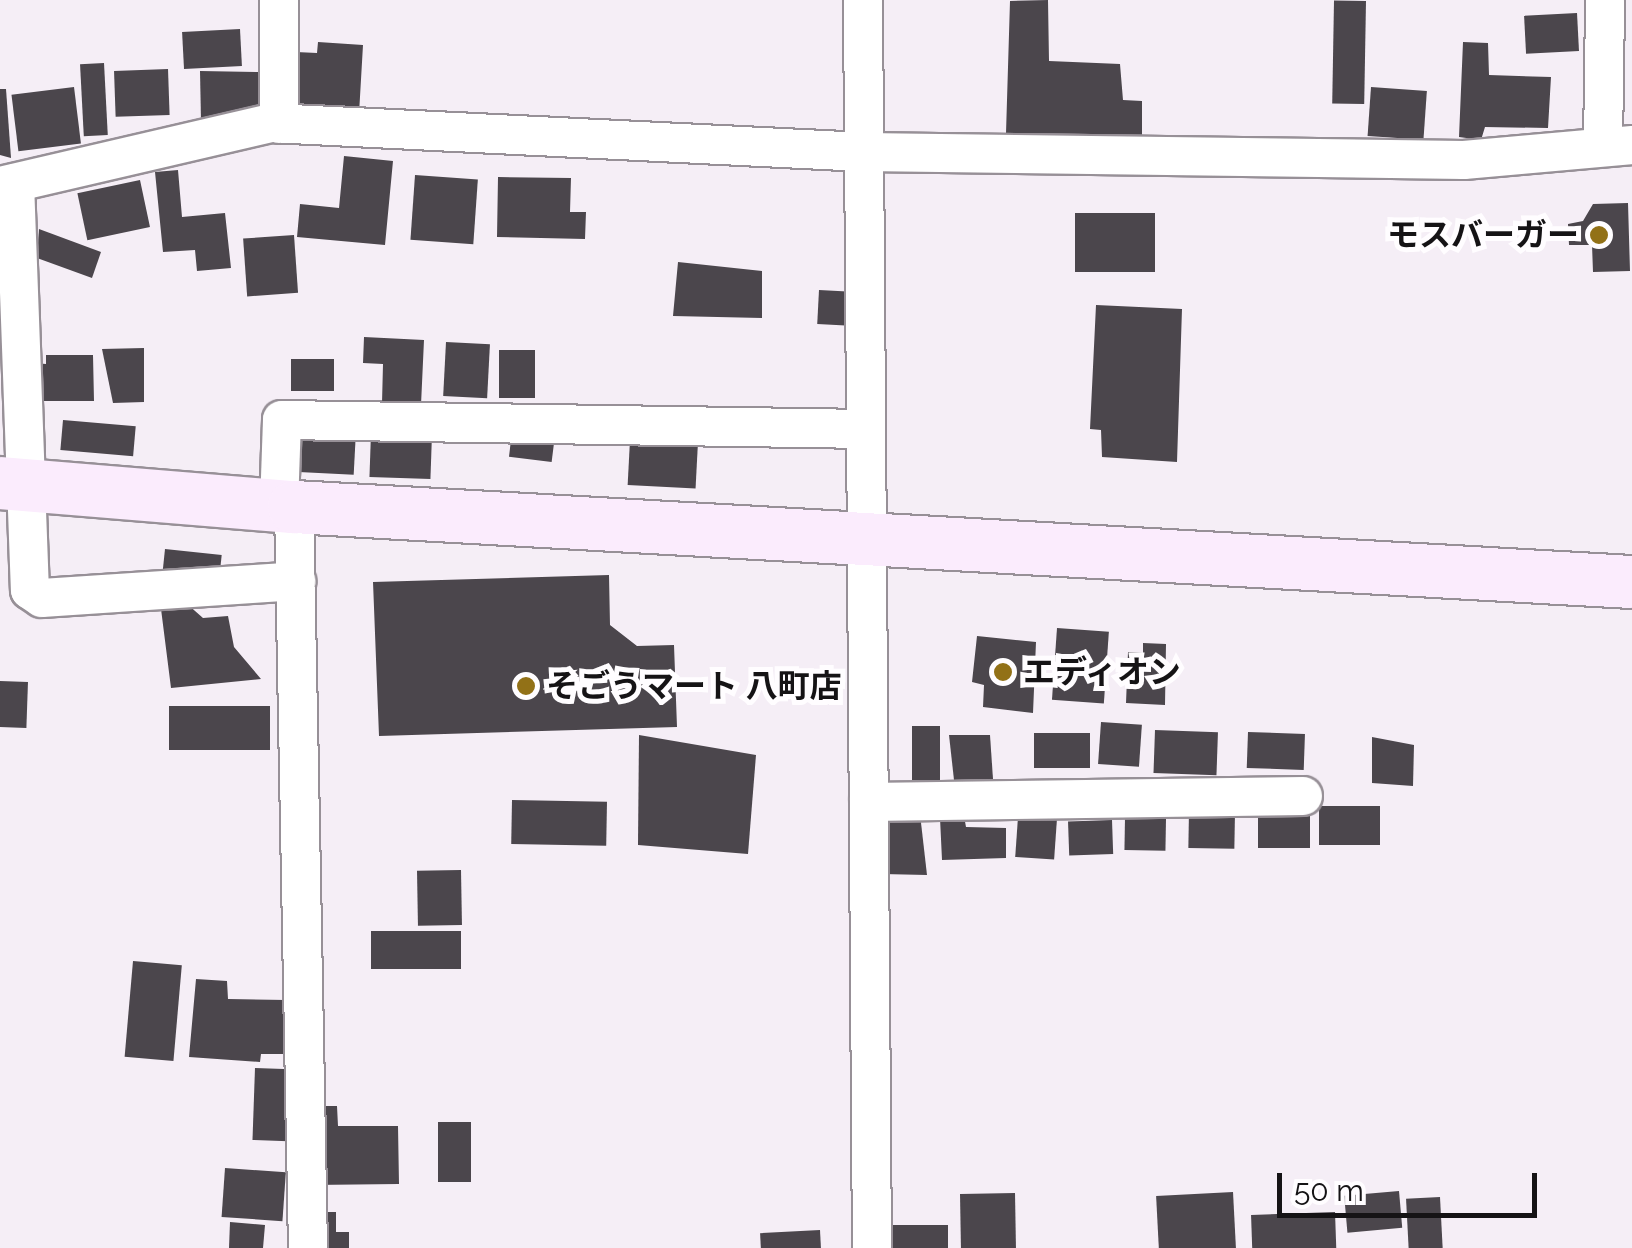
<!DOCTYPE html>
<meta charset="utf-8">
<style>
body{margin:0}
#map{position:relative;width:1632px;height:1248px;overflow:hidden;background:#f5eef6;font-family:Raleway,"Noto Sans JP",sans-serif}
div>[style]{position:absolute}
[style*='--x']{left:calc(var(--x)*1px);top:calc(var(--y)*1px);width:calc(var(--w)*1px);rotate:calc(var(--a)*1deg)}
.building>*{inset:0;background:#4b464c;transform-origin:0 0}
.roads{filter:drop-shadow(2px 0 #979097) drop-shadow(-2px 0 #979097) drop-shadow(0 2px #979097) drop-shadow(0 -2px #979097)}
.street>*{height:38px;margin:-19px;padding:0 19px;transform-origin:19px;border-radius:19px;background:#fff}
.secondary>*{height:52px;margin:-26px;padding:0 26px;transform-origin:26px;border-radius:26px;background:#fbecfd}
.dots>*{width:28px;height:28px;translate:-50% -50%;box-sizing:border-box;border:5px solid #fffdff;border-radius:50%}
span{translate:-50% -50%;white-space:nowrap;text-align:center;line-height:1.15;-webkit-text-stroke:10px #fffdff;paint-order:stroke}
.poi-label{font-size:32px;color:#151315;font-weight:700}
.right{translate:-100% -50%;text-align:right}
.left{translate:0 -50%;text-align:left}
.scale{position:absolute;left:1277px;top:1173px;width:260px;height:45px;box-sizing:border-box;border:5px solid #151315;border-top:0;padding-left:12px;font-size:30px;line-height:35px;white-space:nowrap;color:#151315;-webkit-text-stroke:8px #fffdff;paint-order:stroke}
</style>
<div id="map">
<div class="building">
<div style="clip-path:polygon(1048px 0,1049px 61px,1120px 64px,1123px 100px,1142px 101px,1142px 140px,1006px 133px,1010px 1px)"></div>
<div style="left:1366px;top:1px;width:103px;height:32px;rotate:91deg"></div>
<div style="left:1577px;top:13px;width:38px;height:53px;rotate:87deg"></div>
<div style="left:240px;top:29px;width:37px;height:58px;rotate:87deg"></div>
<div style="clip-path:polygon(318px 42px,363px 45px,359px 114px,293px 110px,296px 52px,317px 53px)"></div>
<div style="clip-path:polygon(1463px 42px,1488px 43px,1489px 75px,1551px 77px,1548px 128px,1485px 127px,1481px 140px,1459px 137px)"></div>
<div style="left:104px;top:63px;width:72px;height:24px;rotate:87deg"></div>
<div style="left:168px;top:69px;width:46px;height:54px;rotate:88deg"></div>
<div style="clip-path:polygon(200px 71px,259px 72px,260px 115px,201px 121px)"></div>
<div style="left:74px;top:87px;width:57px;height:63px;rotate:83deg"></div>
<div style="left:1371px;top:87px;width:56px;height:49px;rotate:4deg"></div>
<div style="clip-path:polygon(0 89px,6px 89px,11px 158px,0 155px)"></div>
<div style="clip-path:polygon(344px 156px,393px 161px,385px 245px,297px 237px,300px 204px,339px 208px)"></div>
<div style="clip-path:polygon(178px 170px,182px 217px,225px 213px,231px 268px,197px 271px,195px 250px,163px 252px,155px 172px)"></div>
<div style="left:415px;top:175px;width:63px;height:65px;rotate:4deg"></div>
<div style="clip-path:polygon(498px 177px,571px 178px,570px 212px,586px 212px,585px 239px,497px 237px)"></div>
<div style="left:140px;top:180px;width:48px;height:64px;rotate:78deg"></div>
<div style="clip-path:polygon(1628px 203px,1630px 271px,1593px 272px,1592px 245px,1569px 245px,1568px 224px,1583px 221px,1593px 204px)"></div>
<div style="left:1075px;top:213px;width:80px;height:59px"></div>
<div style="clip-path:polygon(39px 229px,101px 252px,92px 278px,37px 258px)"></div>
<div style="left:294px;top:235px;width:58px;height:51px;rotate:86deg"></div>
<div style="clip-path:polygon(678px 262px,762px 271px,762px 318px,673px 316px)"></div>
<div style="left:819px;top:290px;width:33px;height:34px;rotate:3deg"></div>
<div style="clip-path:polygon(1096px 305px,1182px 309px,1177px 462px,1102px 457px,1101px 430px,1090px 429px)"></div>
<div style="clip-path:polygon(364px 337px,424px 340px,421px 405px,382px 403px,383px 364px,363px 363px)"></div>
<div style="left:446px;top:342px;width:44px;height:54px;rotate:3deg"></div>
<div style="clip-path:polygon(144px 348px,144px 402px,113px 403px,102px 349px)"></div>
<div style="left:499px;top:350px;width:36px;height:48px"></div>
<div style="clip-path:polygon(46px 355px,93px 355px,94px 401px,34px 401px,34px 363px,46px 364px)"></div>
<div style="left:291px;top:359px;width:43px;height:32px"></div>
<div style="left:63px;top:420px;width:73px;height:30px;rotate:5deg"></div>
<div style="left:301px;top:429px;width:55px;height:43px;rotate:3deg"></div>
<div style="left:512px;top:432px;width:43px;height:25px;rotate:7deg"></div>
<div style="left:371px;top:433px;width:61px;height:44px;rotate:2deg"></div>
<div style="left:630px;top:440px;width:68px;height:45px;rotate:3deg"></div>
<div style="left:165px;top:549px;width:57px;height:20px;rotate:6deg"></div>
<div style="clip-path:polygon(609px 575px,610px 625px,637px 646px,674px 645px,677px 727px,379px 736px,373px 582px)"></div>
<div style="clip-path:polygon(178px 596px,203px 618px,228px 616px,234px 647px,261px 679px,171px 688px,160px 601px)"></div>
<div style="left:1057px;top:628px;width:52px;height:72px;rotate:4deg"></div>
<div style="clip-path:polygon(977px 636px,1036px 642px,1033px 713px,983px 707px,984px 685px,972px 682px)"></div>
<div style="clip-path:polygon(1143px 643px,1166px 644px,1165px 705px,1126px 703px,1128px 652px,1143px 653px)"></div>
<div style="left:0;top:681px;width:28px;height:46px;rotate:2deg"></div>
<div style="left:169px;top:706px;width:101px;height:44px"></div>
<div style="left:1101px;top:722px;width:41px;height:42px;rotate:4deg"></div>
<div style="left:912px;top:726px;width:28px;height:54px"></div>
<div style="left:1155px;top:730px;width:63px;height:43px;rotate:2deg"></div>
<div style="left:1248px;top:732px;width:57px;height:36px;rotate:2deg"></div>
<div style="left:1034px;top:733px;width:56px;height:35px"></div>
<div style="clip-path:polygon(639px 735px,756px 755px,748px 854px,638px 845px)"></div>
<div style="clip-path:polygon(949px 735px,990px 735px,993px 779px,954px 780px)"></div>
<div style="clip-path:polygon(1372px 737px,1414px 745px,1413px 786px,1372px 783px)"></div>
<div style="left:512px;top:800px;width:95px;height:44px;rotate:1deg"></div>
<div style="left:1380px;top:806px;width:39px;height:61px;rotate:90deg"></div>
<div style="left:1310px;top:809px;width:39px;height:52px;rotate:90deg"></div>
<div style="left:1189px;top:811px;width:46px;height:37px;rotate:1deg"></div>
<div style="clip-path:polygon(880px 814px,920px 814px,927px 875px,882px 874px)"></div>
<div style="clip-path:polygon(964px 816px,966px 827px,1006px 828px,1006px 858px,942px 860px,940px 818px)"></div>
<div style="left:1018px;top:817px;width:39px;height:40px;rotate:4deg"></div>
<div style="left:1125px;top:818px;width:41px;height:32px;rotate:1deg"></div>
<div style="left:1112px;top:820px;width:34px;height:44px;rotate:88deg"></div>
<div style="left:461px;top:870px;width:55px;height:44px;rotate:89deg"></div>
<div style="left:461px;top:931px;width:38px;height:90px;rotate:90deg"></div>
<div style="left:133px;top:961px;width:49px;height:96px;rotate:5deg"></div>
<div style="clip-path:polygon(196px 979px,227px 981px,228px 999px,286px 1000px,283px 1054px,261px 1054px,260px 1062px,189px 1057px)"></div>
<div style="left:255px;top:1068px;width:36px;height:72px;rotate:2deg"></div>
<div style="clip-path:polygon(311px 1106px,337px 1106px,338px 1126px,398px 1126px,399px 1184px,312px 1185px)"></div>
<div style="left:438px;top:1122px;width:33px;height:60px"></div>
<div style="left:225px;top:1168px;width:61px;height:49px;rotate:4deg"></div>
<div style="left:1399px;top:1191px;width:37px;height:55px;rotate:85deg"></div>
<div style="left:1233px;top:1192px;width:56px;height:77px;rotate:87deg"></div>
<div style="left:1015px;top:1193px;width:55px;height:55px;rotate:89deg"></div>
<div style="left:1440px;top:1197px;width:51px;height:34px;rotate:87deg"></div>
<div style="clip-path:polygon(317px 1212px,336px 1212px,336px 1232px,349px 1232px,349px 1248px,317px 1248px)"></div>
<div style="left:1335px;top:1212px;width:36px;height:84px;rotate:88deg"></div>
<div style="clip-path:polygon(230px 1222px,265px 1225px,263px 1248px,229px 1248px)"></div>
<div style="left:948px;top:1225px;width:23px;height:68px;rotate:90deg"></div>
<div style="left:820px;top:1230px;width:18px;height:60px;rotate:87deg"></div>
</div>
<div class="roads">
<div class="street">
<div style="--x:863;--y:0;--w:1248;--a:89.59"></div>
<div style="--x:279;--y:124;--w:124;--a:-90"></div>
<div style="--x:1603;--y:147;--w:147;--a:-89.2"></div>
<div style="--x:15;--y:183;--w:407;--a:87.9"></div>
<div style="--x:30;--y:590;--w:14;--a:34"></div>
<div style="--x:42;--y:598;--w:255;--a:-3.8"></div>
<div style="--x:0;--y:186;--w:278;--a:-13.1"></div>
<div style="--x:271;--y:123;--w:594;--a:2.8"></div>
<div style="--x:864;--y:152;--w:600;--a:0.76"></div>
<div style="--x:1464;--y:160;--w:169;--a:-5.1"></div>
<div style="--x:279;--y:506;--w:86;--a:-88"></div>
<div style="--x:282;--y:420;--w:584;--a:0.88"></div>
<div style="--x:294;--y:507;--w:741;--a:88.92"></div>
<div style="--x:869;--y:802;--w:434;--a:-0.8"></div>
</div>
<div class="secondary">
<div style="--x:0;--y:483;--w:295;--a:4.7"></div>
<div style="--x:294;--y:507;--w:1340;--a:3.21"></div>
</div>
</div>
<div class="dots">
<div style="left:1599px;top:235px;background:#927117"></div>
<div style="left:1003px;top:672px;background:#927117"></div>
<div style="left:526px;top:686px;background:#927117"></div>
</div>
<div class="poi-label">
<span class="right" style="left:1579px;top:235px">モスバーガー</span>
<span class="left" style="left:1023px;top:672px">エディオン</span>
<span class="left" style="left:546px;top:686px">そごうマート 八町店</span>
</div>
<div class="scale">50 m</div>
</div>
